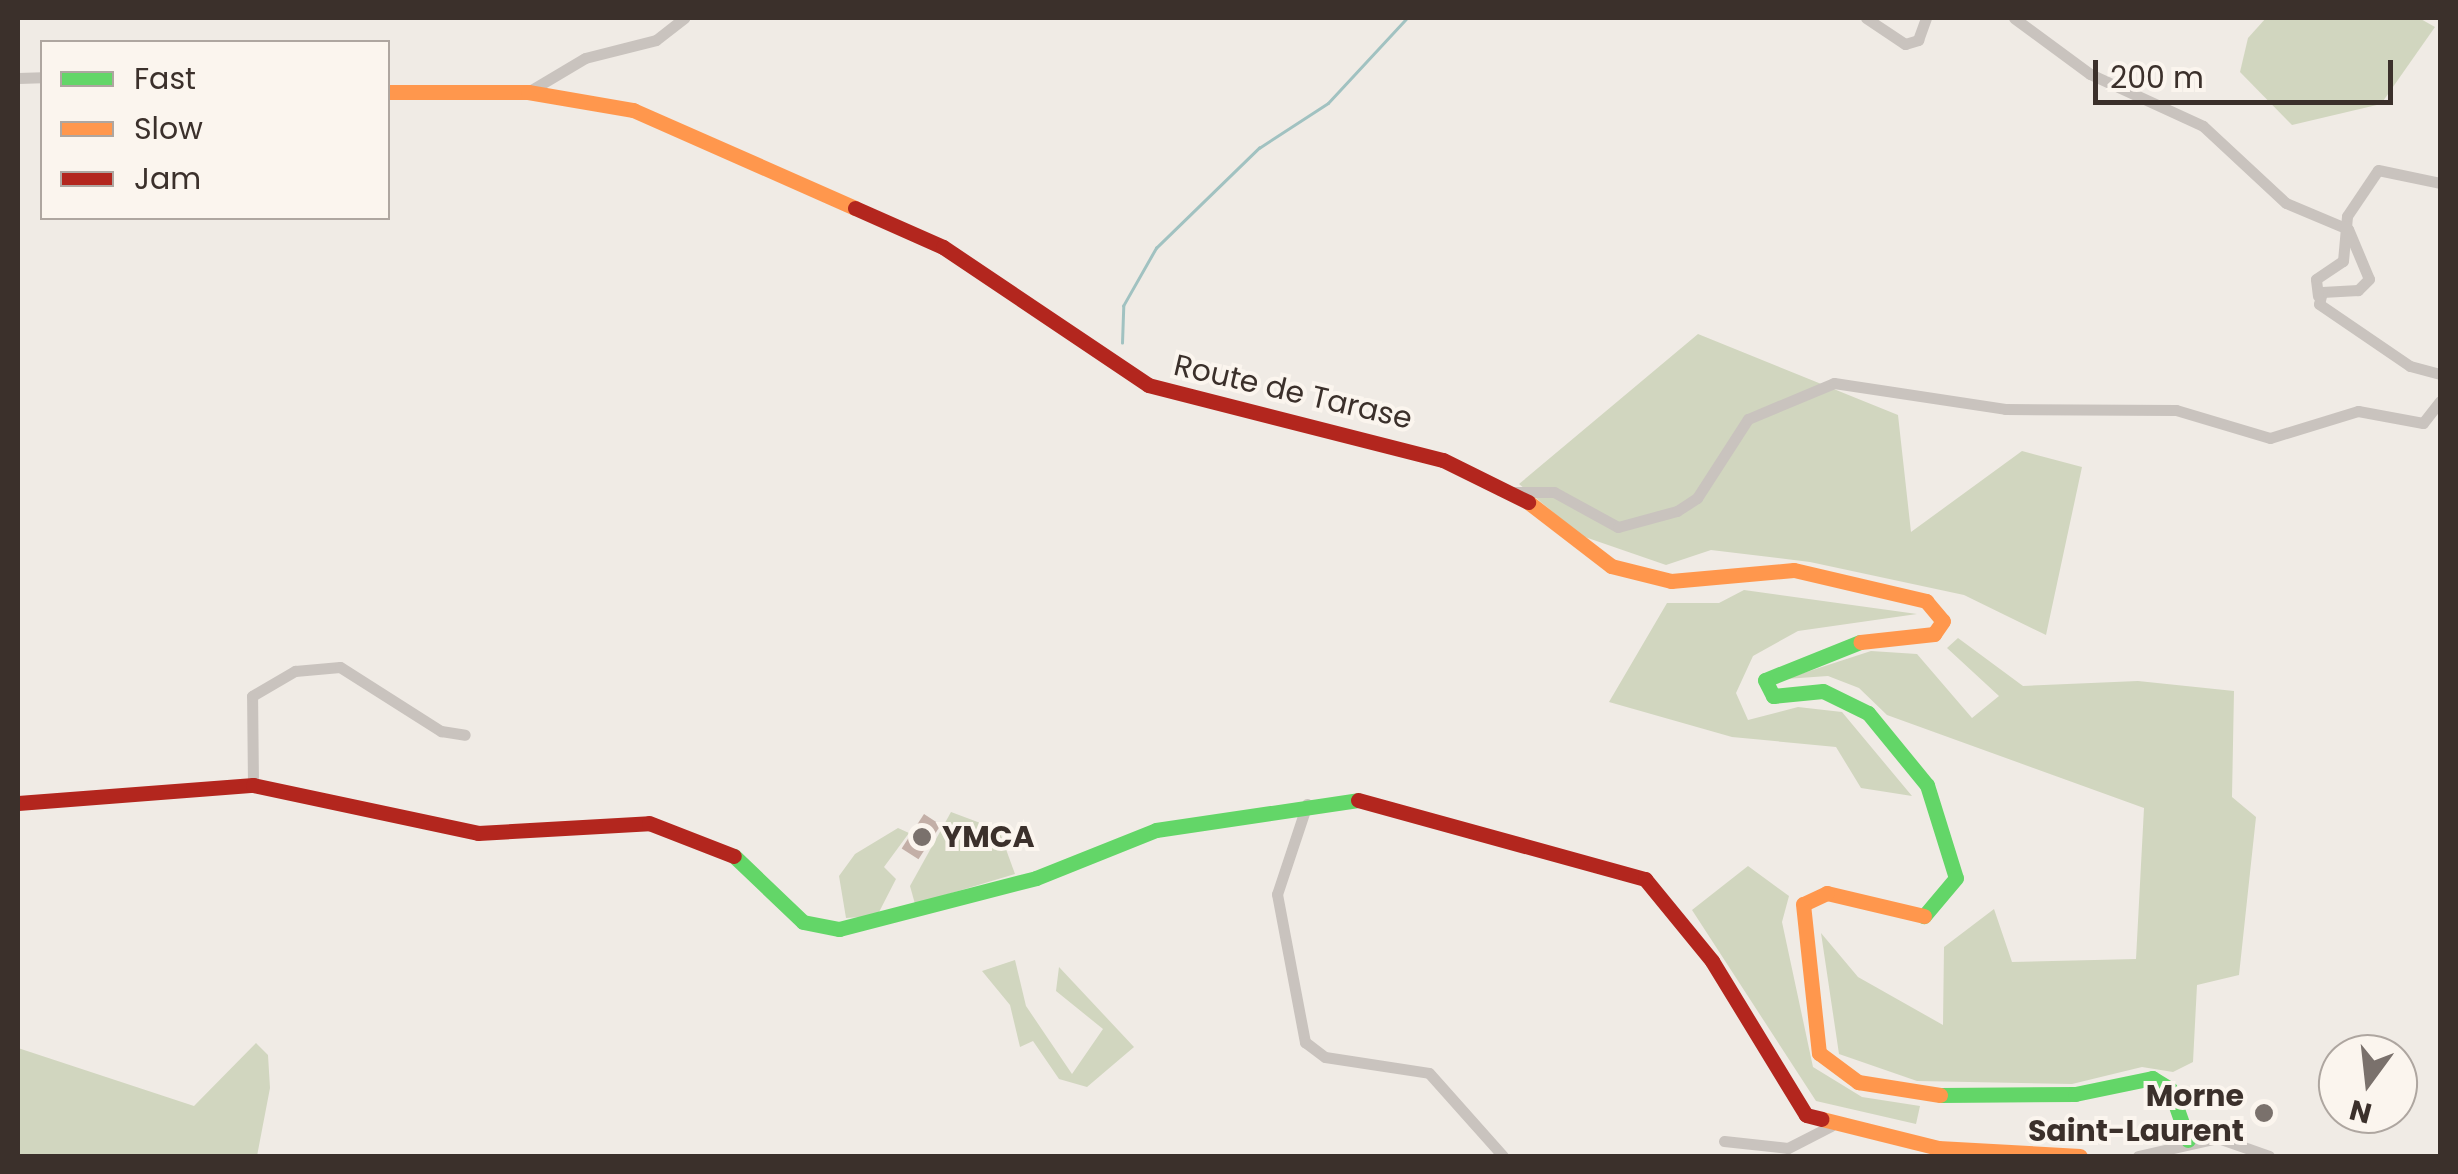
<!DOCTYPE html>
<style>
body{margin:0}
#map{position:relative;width:2458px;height:1174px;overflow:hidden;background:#f0ebe5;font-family:Poppins,sans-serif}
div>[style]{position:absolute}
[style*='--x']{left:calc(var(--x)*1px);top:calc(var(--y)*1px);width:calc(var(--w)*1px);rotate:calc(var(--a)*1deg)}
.green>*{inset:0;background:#d1d6bf}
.stream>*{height:2.5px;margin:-1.25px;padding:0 1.25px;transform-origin:1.25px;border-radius:1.25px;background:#a1c2c1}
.building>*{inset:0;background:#c3afa7;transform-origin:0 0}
.street>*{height:11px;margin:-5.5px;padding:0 5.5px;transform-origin:5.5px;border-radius:5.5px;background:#c9c3be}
.fast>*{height:15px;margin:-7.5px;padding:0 7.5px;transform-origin:7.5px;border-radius:7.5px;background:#63d668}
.slow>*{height:15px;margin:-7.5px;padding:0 7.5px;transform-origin:7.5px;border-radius:7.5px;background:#ff974d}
.jam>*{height:15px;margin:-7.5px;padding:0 7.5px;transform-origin:7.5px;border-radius:7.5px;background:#b3261e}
.dots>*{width:28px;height:28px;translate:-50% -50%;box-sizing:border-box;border:5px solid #fbf5ee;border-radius:50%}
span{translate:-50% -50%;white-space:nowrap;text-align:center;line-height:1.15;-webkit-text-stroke:8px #fbf5ee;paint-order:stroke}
.street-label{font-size:30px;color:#3b302b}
.poi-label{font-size:30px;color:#3b302b;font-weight:700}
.left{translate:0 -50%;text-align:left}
.right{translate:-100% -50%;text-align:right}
.frame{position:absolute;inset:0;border:20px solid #3b302b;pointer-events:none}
.legend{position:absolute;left:40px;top:40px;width:350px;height:180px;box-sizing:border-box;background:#fbf5ee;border:2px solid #aea6a0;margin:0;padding:12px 18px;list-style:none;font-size:30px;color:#3b302b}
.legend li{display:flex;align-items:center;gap:20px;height:50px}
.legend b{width:50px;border:2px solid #aea6a0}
.north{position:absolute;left:2318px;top:1034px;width:100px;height:100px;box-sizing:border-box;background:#fbf5ee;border:2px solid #aea6a0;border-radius:50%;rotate:195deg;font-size:28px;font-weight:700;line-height:40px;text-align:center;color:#3b302b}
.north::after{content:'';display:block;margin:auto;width:35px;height:45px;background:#7a716c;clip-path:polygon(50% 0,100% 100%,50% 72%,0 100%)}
.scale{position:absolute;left:2093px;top:60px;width:300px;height:45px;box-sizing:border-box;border:5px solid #3b302b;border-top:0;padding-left:12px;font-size:30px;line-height:35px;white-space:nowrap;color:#3b302b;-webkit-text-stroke:8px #fbf5ee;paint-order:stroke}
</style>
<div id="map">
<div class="green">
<div style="clip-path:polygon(2266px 18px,2419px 18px,2435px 27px,2381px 104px,2292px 125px,2240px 72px,2248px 38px)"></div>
<div style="clip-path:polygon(1698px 334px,1898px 415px,1911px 532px,2022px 451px,2082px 467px,2046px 635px,1964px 595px,1810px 562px,1711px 550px,1666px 565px,1582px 536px,1519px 484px)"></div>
<div style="clip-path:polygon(1744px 590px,1917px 614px,1798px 631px,1753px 656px,1736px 693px,1748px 720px,1798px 707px,1842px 712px,1912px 796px,1861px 788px,1836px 747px,1732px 737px,1609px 702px,1667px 603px,1719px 603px)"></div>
<div style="clip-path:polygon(1958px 638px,2023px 686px,2138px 681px,2234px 691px,2232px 797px,2256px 817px,2239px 975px,2197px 985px,2193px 1062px,2173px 1072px,2142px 1067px,2072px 1084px,1917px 1081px,1839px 1054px,1821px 933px,1858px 977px,1943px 1025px,1944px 947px,1994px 909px,2012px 962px,2136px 959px,2144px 808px,1887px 715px,1859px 688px,1828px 676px,1785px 679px,1871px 651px,1917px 654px,1972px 718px,1999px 696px,1947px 648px)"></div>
<div style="clip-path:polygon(951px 812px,999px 830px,1015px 874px,915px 904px,910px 886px)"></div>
<div style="clip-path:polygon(898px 828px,909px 833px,884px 867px,896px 879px,877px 916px,846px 918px,839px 876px,855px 854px)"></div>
<div style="clip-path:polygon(1748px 866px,1789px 896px,1782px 922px,1813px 1067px,1862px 1097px,1920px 1106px,1916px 1124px,1816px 1101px,1692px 910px)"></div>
<div style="clip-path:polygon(1015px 960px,1026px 1006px,1072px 1074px,1103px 1029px,1056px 991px,1059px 967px,1134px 1047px,1087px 1087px,1059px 1079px,1033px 1041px,1020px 1047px,1010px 1005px,982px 971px)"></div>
<div style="clip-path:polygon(256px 1043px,268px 1055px,270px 1088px,257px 1156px,18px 1156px,18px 1048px,194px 1106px)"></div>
</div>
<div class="stream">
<div style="--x:1122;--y:343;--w:37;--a:-88"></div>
<div style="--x:1123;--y:306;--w:67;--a:-60.4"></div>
<div style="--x:1156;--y:248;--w:144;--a:-44.2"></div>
<div style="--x:1259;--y:148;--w:82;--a:-33.1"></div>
<div style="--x:1328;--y:103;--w:116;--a:-47.1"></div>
</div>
<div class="building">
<div style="left:924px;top:814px;width:20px;height:41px;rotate:33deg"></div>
</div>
<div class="street">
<div style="--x:1866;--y:18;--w:47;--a:33.7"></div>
<div style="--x:1905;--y:44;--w:14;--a:-17"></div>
<div style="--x:1918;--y:40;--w:23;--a:-70"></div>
<div style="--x:2014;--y:18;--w:94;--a:36.4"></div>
<div style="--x:2090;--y:74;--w:124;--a:24.7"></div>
<div style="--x:2203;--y:126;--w:113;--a:42.9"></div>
<div style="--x:2286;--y:203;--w:67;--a:22.8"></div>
<div style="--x:2348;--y:229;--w:54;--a:67.2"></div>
<div style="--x:2369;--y:279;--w:16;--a:135"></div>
<div style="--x:2358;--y:290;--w:36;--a:177"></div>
<div style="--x:2322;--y:292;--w:12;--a:104"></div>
<div style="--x:2319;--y:304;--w:110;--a:34.3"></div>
<div style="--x:2410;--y:366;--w:31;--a:15"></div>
<div style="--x:18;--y:78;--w:24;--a:-2"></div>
<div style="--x:528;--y:92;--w:66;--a:-30.8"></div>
<div style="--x:585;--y:58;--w:73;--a:-14.2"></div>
<div style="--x:656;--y:40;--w:36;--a:-38"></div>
<div style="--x:2318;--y:296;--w:17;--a:-97"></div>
<div style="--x:2316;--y:279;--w:32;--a:-34"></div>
<div style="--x:2343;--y:261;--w:45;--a:-84.9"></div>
<div style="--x:2347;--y:216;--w:55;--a:-56"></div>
<div style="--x:2378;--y:170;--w:63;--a:11.8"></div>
<div style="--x:1510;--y:492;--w:44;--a:0"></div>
<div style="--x:1554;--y:492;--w:73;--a:28.7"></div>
<div style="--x:1618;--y:527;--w:61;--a:-15.2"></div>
<div style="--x:1677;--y:511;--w:24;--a:-33"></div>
<div style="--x:1697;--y:498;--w:94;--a:-57.2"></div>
<div style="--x:1748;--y:419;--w:93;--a:-22.7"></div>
<div style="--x:1834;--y:383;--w:173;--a:8.6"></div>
<div style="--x:2005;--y:409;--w:171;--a:0.3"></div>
<div style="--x:2176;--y:410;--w:98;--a:16.6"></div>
<div style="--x:2270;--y:438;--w:92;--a:-17.1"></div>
<div style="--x:2358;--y:411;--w:66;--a:10.5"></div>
<div style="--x:2423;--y:423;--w:28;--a:-52"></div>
<div style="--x:253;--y:785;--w:89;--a:-90.6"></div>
<div style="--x:252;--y:696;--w:50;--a:-30.2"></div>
<div style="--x:295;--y:671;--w:45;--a:-5.1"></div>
<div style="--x:340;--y:667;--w:120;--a:32.4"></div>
<div style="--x:441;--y:731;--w:24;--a:9"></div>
<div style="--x:1307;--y:804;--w:95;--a:108.4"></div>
<div style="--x:1277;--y:894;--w:151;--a:79.3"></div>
<div style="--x:1305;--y:1042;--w:25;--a:37"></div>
<div style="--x:1325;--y:1057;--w:105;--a:8.7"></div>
<div style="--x:1429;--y:1073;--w:111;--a:48.3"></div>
<div style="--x:1724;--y:1141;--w:64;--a:6.2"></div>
<div style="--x:1788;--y:1148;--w:48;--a:-27.1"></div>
<div style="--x:2138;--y:1156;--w:82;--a:-12.7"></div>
<div style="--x:2218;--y:1138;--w:54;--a:19.4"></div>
</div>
<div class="fast">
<div style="--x:1860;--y:642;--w:102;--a:158.2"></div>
<div style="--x:1765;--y:680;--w:18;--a:63"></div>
<div style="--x:1773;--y:696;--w:50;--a:-5.7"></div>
<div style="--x:1823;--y:691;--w:50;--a:26.1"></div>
<div style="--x:1868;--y:713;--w:93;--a:50.7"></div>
<div style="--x:1927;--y:785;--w:97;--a:72.7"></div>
<div style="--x:1956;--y:878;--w:50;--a:130.1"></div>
<div style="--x:734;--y:856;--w:95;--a:43.7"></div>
<div style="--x:803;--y:922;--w:37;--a:11"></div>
<div style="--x:839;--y:929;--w:203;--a:-14.5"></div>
<div style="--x:1036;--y:878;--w:129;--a:-21.8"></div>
<div style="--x:1156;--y:830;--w:204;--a:-8.4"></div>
<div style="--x:1940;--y:1095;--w:135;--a:-0.4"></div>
<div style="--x:2075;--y:1094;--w:79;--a:-11.7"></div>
<div style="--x:2152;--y:1078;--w:21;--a:31"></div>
<div style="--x:2170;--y:1089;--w:54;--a:70.6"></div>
</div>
<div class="slow">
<div style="--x:388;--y:92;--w:140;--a:0"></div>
<div style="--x:528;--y:92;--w:107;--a:9.7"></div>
<div style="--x:633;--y:110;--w:243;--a:23.8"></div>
<div style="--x:1528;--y:502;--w:105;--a:37.6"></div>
<div style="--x:1611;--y:566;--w:62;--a:14"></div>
<div style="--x:1671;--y:581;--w:123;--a:-5.1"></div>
<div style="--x:1794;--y:570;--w:136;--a:13.2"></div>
<div style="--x:1926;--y:601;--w:26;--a:50"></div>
<div style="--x:1943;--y:621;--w:16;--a:125"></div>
<div style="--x:1934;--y:634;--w:74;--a:173.8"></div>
<div style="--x:1924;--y:916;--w:100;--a:-166.7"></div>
<div style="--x:1827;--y:893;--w:26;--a:155"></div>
<div style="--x:1803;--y:904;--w:150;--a:83.9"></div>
<div style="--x:1819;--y:1053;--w:49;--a:36.6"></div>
<div style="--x:1858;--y:1082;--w:83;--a:9"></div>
<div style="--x:1822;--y:1119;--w:120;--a:14"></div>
<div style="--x:1938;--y:1148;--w:142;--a:3.2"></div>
</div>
<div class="jam">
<div style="--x:855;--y:208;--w:96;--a:23.9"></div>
<div style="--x:943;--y:247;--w:247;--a:33.9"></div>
<div style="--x:1148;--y:385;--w:304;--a:14.3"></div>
<div style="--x:1443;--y:460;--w:95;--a:26.3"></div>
<div style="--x:1358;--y:800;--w:298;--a:15.4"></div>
<div style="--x:1645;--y:879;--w:106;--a:50.7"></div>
<div style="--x:1712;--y:961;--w:180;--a:58.6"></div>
<div style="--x:1806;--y:1115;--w:16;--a:14"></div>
<div style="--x:18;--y:803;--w:236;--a:-4.4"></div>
<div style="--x:253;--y:785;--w:230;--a:12"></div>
<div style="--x:478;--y:833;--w:171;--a:-3.3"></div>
<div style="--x:649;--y:823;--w:91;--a:21.2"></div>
</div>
<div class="dots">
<div style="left:922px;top:837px;background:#7a716c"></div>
<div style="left:2264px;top:1113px;background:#7a716c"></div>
</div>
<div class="street-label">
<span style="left:1293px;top:392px;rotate:13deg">Route de Tarase</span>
</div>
<div class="poi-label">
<span class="left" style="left:942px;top:837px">YMCA</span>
<span class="right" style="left:2244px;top:1113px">Morne<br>Saint-Laurent</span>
</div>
<div class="frame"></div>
<ul class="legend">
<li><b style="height:12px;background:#63d668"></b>Fast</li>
<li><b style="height:12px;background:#ff974d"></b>Slow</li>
<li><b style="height:12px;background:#b3261e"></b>Jam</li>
</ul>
<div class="north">N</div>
<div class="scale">200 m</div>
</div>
